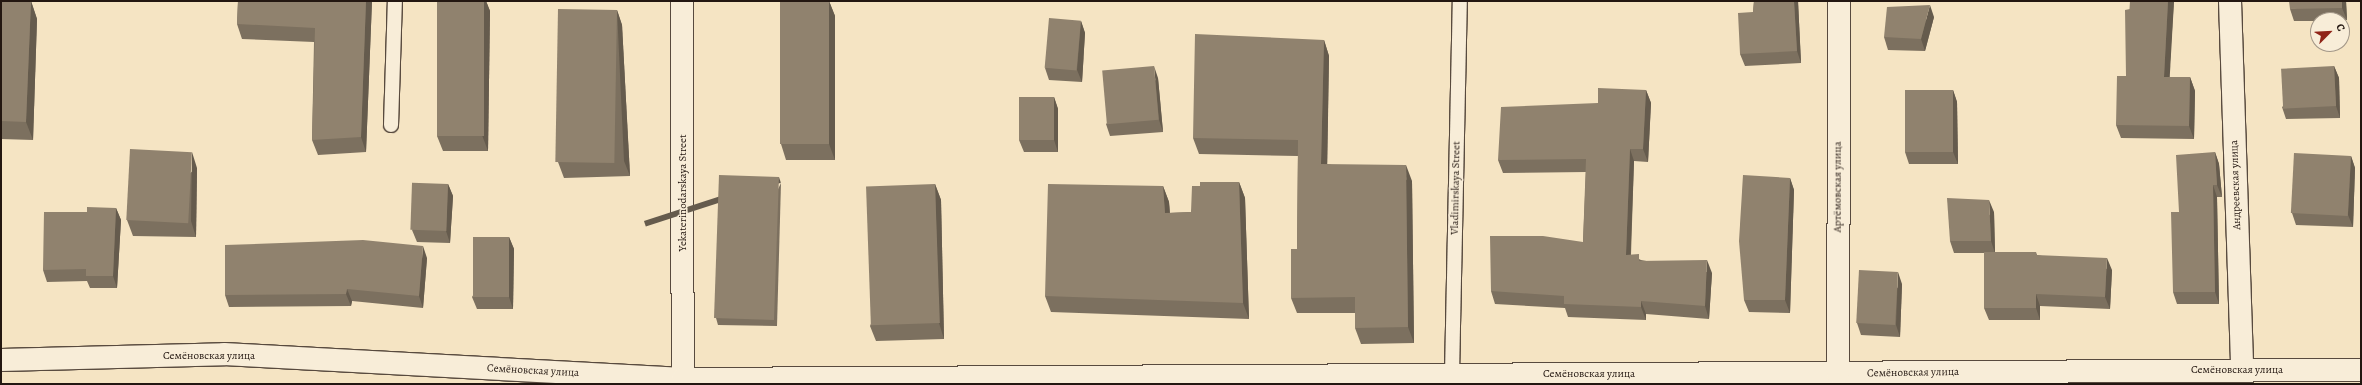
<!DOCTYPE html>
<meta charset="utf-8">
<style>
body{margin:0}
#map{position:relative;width:2362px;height:385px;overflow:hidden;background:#f5e4c3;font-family:Alegreya,serif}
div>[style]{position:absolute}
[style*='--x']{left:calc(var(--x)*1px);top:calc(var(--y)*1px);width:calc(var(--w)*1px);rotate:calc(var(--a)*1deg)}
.roads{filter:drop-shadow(1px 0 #584a3e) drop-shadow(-1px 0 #584a3e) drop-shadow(0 1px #584a3e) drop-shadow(0 -1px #584a3e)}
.lane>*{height:14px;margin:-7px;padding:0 7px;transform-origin:7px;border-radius:7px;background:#f8edd8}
.street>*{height:22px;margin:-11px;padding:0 11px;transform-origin:11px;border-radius:11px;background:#f8edd8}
.wall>*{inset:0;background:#7c705f}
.shaded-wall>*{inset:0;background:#655b4d;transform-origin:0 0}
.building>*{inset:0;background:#90826e;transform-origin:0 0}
span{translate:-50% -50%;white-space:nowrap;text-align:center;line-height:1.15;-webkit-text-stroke:3px #f8edd8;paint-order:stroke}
.street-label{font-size:11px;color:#231711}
.frame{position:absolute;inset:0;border:2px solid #231711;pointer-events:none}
.north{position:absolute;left:2310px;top:12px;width:40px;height:40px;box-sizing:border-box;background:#f8edd8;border:1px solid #a39788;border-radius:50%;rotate:66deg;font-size:11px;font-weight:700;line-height:16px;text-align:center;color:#231711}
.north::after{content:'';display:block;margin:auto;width:14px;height:18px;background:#8f2418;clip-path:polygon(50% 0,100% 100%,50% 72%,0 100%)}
</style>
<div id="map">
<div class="roads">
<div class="lane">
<div style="--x:391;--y:125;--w:124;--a:-88.2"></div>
<div style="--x:1452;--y:374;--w:373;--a:-88.8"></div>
</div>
<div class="street">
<div style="--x:682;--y:1;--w:383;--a:89.9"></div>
<div style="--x:2230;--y:1;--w:369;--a:88.1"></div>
<div style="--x:1;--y:360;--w:223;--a:-1.5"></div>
<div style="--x:224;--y:354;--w:460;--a:3.1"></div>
<div style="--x:683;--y:379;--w:1678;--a:-0.31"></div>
<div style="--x:1838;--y:373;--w:372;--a:-89.8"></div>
</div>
</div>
<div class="wall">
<div style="clip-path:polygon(1px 1px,31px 1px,37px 19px,33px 140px,1px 139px)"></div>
<div style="clip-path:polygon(238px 1px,372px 1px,366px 152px,318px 155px,312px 140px,314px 42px,242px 39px,237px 24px)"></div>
<div style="clip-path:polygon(437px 1px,486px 1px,490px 11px,488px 151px,443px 151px,437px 136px)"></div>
<div style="clip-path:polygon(829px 1px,835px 16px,835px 160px,786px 160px,781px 144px)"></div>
<div style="clip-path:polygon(1515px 1px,1556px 1px,1556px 2px)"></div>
<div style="clip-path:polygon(1754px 1px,1798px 1px,1801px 63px,1745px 66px,1740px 54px,1753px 12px)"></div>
<div style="clip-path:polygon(2130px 1px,2174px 1px,2169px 77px,2190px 77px,2195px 91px,2194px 139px,2121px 138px,2116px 125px,2126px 76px)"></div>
<div style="clip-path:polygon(2346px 1px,2347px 20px,2318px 20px,2318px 21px,2294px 21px,2290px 9px)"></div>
<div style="clip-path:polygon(617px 10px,622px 25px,630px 176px,564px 178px,558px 162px)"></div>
<div style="clip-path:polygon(1934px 17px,1925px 51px,1888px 50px,1884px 37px)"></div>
<div style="clip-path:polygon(1081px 21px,1085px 33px,1082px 82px,1049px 80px,1045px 68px)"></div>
<div style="clip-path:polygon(1324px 40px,1329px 56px,1327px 164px,1412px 181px,1414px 343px,1361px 344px,1355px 328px,1355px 313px,1297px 313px,1291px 298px,1297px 249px,1298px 156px,1199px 154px,1193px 138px)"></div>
<div style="clip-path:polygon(2334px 66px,2339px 78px,2340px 118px,2286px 119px,2282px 107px)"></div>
<div style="clip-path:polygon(1158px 78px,1163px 132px,1110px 136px,1106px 124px)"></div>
<div style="clip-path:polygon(1646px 90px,1651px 103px,1648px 162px,1634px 161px,1631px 255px,1641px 260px,1712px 273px,1709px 319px,1646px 314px,1646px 320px,1568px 317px,1565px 308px,1495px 304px,1491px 291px,1583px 242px,1586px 172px,1503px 173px,1498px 160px,1598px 103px)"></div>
<div style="clip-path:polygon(1953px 90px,1957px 102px,1958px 164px,1909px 164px,1905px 152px)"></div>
<div style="clip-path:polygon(1054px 97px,1058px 109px,1058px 152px,1024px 152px,1019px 140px)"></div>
<div style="clip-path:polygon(2215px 152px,2219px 164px,2222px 197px,2217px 197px,2219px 304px,2177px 304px,2173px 292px,2179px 212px)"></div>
<div style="clip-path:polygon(2351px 156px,2355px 168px,2353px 227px,2296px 225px,2292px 213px)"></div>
<div style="clip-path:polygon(197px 168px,196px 237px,133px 236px,127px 220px)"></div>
<div style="clip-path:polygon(1790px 178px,1794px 190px,1790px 313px,1749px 312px,1744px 300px)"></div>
<div style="clip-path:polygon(1239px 182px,1245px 198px,1249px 319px,1051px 312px,1045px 296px,1163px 186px,1169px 202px,1170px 213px,1191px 212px,1200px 186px)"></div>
<div style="clip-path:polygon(781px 183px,777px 326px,718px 325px,716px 318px)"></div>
<div style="clip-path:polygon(448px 184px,453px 196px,450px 243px,417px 242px,412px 230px)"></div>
<div style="clip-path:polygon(935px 184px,941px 200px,944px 339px,876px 341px,870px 326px)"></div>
<div style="clip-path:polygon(116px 208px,121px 220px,117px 288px,90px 288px,87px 281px,47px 282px,43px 270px,87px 212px)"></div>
<div style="clip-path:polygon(1994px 212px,1995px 252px,2036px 252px,2037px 255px,2112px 270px,2110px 309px,2040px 306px,2040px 320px,1989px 320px,1984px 308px,1984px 253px,1954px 253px,1950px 241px)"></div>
<div style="clip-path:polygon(509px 237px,514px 249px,513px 309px,477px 309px,472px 297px)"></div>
<div style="clip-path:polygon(427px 258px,423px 308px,352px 301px,351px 306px,229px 307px,225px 295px)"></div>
<div style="clip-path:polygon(1902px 284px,1900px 337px,1861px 335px,1857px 323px)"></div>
</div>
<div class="shaded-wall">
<div style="clip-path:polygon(31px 1px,37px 19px,33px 140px,26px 122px)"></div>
<div style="clip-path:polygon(366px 1px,372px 1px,366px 152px,361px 137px)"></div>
<div style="clip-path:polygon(484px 1px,486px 1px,490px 11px,488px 151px,482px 135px)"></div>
<div style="clip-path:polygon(829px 1px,835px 16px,835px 160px,829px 144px)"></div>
<div style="clip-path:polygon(1794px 1px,1798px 1px,1801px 63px,1797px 51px)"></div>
<div style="clip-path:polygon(2168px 1px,2174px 1px,2169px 90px,2164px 77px)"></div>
<div style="clip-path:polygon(2342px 1px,2346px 1px,2347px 20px,2342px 8px)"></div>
<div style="clip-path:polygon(1930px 5px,1934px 17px,1925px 51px,1921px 39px)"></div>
<div style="clip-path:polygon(617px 10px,622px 25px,630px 176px,624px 161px)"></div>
<div style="clip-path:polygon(1081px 21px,1085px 33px,1082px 82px,1077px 70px)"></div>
<div style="clip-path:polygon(1324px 40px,1329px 56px,1327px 180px,1321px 164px)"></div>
<div style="clip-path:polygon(1154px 66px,1158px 78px,1163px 132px,1159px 120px)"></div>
<div style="clip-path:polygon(2334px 66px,2339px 78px,2340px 118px,2336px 106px)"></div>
<div style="clip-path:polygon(2190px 77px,2195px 91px,2194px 139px,2189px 126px)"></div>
<div style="clip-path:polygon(1646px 90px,1651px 103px,1648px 162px,1643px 149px)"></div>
<div style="clip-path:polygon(1953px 90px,1957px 102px,1958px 164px,1953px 152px)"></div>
<div style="clip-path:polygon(1054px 97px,1058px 109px,1058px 152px,1054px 140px)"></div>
<div style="clip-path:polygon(1630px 149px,1634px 161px,1630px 268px,1626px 255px)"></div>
<div style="clip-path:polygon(192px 152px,197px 168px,196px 237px,191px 221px)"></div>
<div style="clip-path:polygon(2215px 152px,2219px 164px,2222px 197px,2217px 185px)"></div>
<div style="clip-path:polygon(2351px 156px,2355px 168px,2353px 227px,2348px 215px)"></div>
<div style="clip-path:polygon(1406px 165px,1412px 181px,1414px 343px,1408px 327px)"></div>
<div style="left:779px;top:177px;width:6px;height:142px;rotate:72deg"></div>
<div style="clip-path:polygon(1790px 178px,1794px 190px,1790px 313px,1785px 300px)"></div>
<div style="clip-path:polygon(1239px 182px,1245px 198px,1249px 319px,1243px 303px)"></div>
<div style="clip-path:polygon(448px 184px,453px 196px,450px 243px,446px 231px)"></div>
<div style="clip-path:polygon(935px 184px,941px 200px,944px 339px,939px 323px)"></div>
<div style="clip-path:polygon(2213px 185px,2217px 197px,2219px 304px,2215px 292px)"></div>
<div style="clip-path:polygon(1163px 186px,1169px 202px,1171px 230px,1165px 213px)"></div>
<div style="clip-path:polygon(1989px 200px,1994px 212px,1995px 253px,1991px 241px)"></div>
<div style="clip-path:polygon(116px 208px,121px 220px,117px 288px,113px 276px)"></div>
<div style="clip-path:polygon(509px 237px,514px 249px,513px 309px,509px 297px)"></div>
<div style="clip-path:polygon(423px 246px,427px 258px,423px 308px,419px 296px)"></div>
<div style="clip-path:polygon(2107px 258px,2112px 270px,2110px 309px,2105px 297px)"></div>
<div style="clip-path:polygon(1707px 260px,1712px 273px,1709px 319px,1705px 306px)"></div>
<div style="clip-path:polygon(1898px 272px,1902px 284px,1900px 337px,1896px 325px)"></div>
<div style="clip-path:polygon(347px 289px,352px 301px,351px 306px,346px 294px)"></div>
<div style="clip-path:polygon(2036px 294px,2040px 306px,2040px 320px,2036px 308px)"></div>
<div style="clip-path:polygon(1641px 301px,1646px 314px,1646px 320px,1641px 307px)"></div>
</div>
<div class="building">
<div style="clip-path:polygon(1px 1px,31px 1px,26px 122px,1px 121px)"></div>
<div style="clip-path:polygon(238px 1px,366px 1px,361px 137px,312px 140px,315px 28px,237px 24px)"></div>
<div style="left:437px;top:1px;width:47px;height:135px"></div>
<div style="left:780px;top:1px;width:49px;height:143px"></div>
<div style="clip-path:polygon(1754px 1px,1794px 1px,1797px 51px,1740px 54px,1738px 13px,1753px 12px)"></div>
<div style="clip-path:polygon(2130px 1px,2168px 1px,2164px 77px,2190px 77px,2189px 126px,2116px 125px,2117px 76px,2126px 76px,2125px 10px,2130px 9px)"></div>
<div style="clip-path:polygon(2289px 1px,2342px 1px,2342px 8px,2290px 9px)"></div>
<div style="clip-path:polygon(1930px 5px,1921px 39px,1884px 37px,1887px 7px)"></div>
<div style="left:558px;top:9px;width:59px;height:153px;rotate:1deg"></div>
<div style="left:1049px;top:18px;width:32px;height:50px;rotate:5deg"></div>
<div style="clip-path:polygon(1195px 34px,1324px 40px,1321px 164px,1406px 165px,1408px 327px,1355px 328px,1355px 297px,1291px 298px,1291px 249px,1297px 249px,1298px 140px,1193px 138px)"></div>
<div style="left:1154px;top:66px;width:54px;height:52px;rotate:85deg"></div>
<div style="left:2334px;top:66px;width:40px;height:53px;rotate:87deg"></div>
<div style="clip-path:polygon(1598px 88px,1646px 90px,1643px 149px,1630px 149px,1626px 255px,1639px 254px,1639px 261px,1707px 260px,1705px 306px,1641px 301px,1641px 307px,1564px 304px,1564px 296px,1491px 291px,1490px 236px,1543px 236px,1583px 242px,1586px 159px,1498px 160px,1501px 107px,1598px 103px)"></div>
<div style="left:1953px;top:90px;width:62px;height:48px;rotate:90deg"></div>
<div style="left:1019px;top:97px;width:35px;height:43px"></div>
<div style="left:130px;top:149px;width:62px;height:71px;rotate:3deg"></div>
<div style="clip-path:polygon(2215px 152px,2217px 185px,2213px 185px,2215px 292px,2173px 292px,2171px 212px,2179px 212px,2176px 155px)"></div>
<div style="left:2294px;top:153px;width:57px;height:60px;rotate:3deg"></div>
<div style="left:719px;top:175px;width:60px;height:143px;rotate:2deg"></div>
<div style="clip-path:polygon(1743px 175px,1790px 178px,1785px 300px,1744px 300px,1739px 241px)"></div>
<div style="clip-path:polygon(1200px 182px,1239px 182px,1243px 303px,1045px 296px,1048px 184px,1163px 186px,1165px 213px,1191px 212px,1192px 186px,1200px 186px)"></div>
<div style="left:448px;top:184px;width:47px;height:36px;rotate:92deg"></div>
<div style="left:935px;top:184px;width:139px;height:69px;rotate:88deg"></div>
<div style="clip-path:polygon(1947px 198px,1989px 200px,1991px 241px,1950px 241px)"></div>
<div style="clip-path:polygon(87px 207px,116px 208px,113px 276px,86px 276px,86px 269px,43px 270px,44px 212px,87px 212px)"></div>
<div style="left:473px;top:237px;width:36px;height:60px"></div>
<div style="clip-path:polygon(363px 240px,423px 246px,419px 296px,347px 289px,346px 294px,225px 295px,225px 245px)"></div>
<div style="clip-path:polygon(1984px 252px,2036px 252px,2036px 255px,2107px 258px,2105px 297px,2036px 294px,2036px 308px,1984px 308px)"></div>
<div style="left:1859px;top:270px;width:39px;height:53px;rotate:3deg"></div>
</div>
<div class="street-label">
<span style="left:2236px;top:185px;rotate:-92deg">Андреевская улица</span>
<span style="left:1838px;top:187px;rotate:-90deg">Артёмовская улица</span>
<span style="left:1456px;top:188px;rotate:-89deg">Vladimirskaya Street</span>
<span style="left:683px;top:193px;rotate:-90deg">Yekaterinodarskaya Street</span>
<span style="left:209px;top:356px">Семёновская улица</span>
<span style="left:2237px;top:370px">Семёновская улица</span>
<span style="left:533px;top:371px;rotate:3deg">Семёновская улица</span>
<span style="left:1913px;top:373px;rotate:-1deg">Семёновская улица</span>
<span style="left:1589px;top:374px">Семёновская улица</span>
</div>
<div class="frame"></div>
<div class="north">С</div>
</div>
